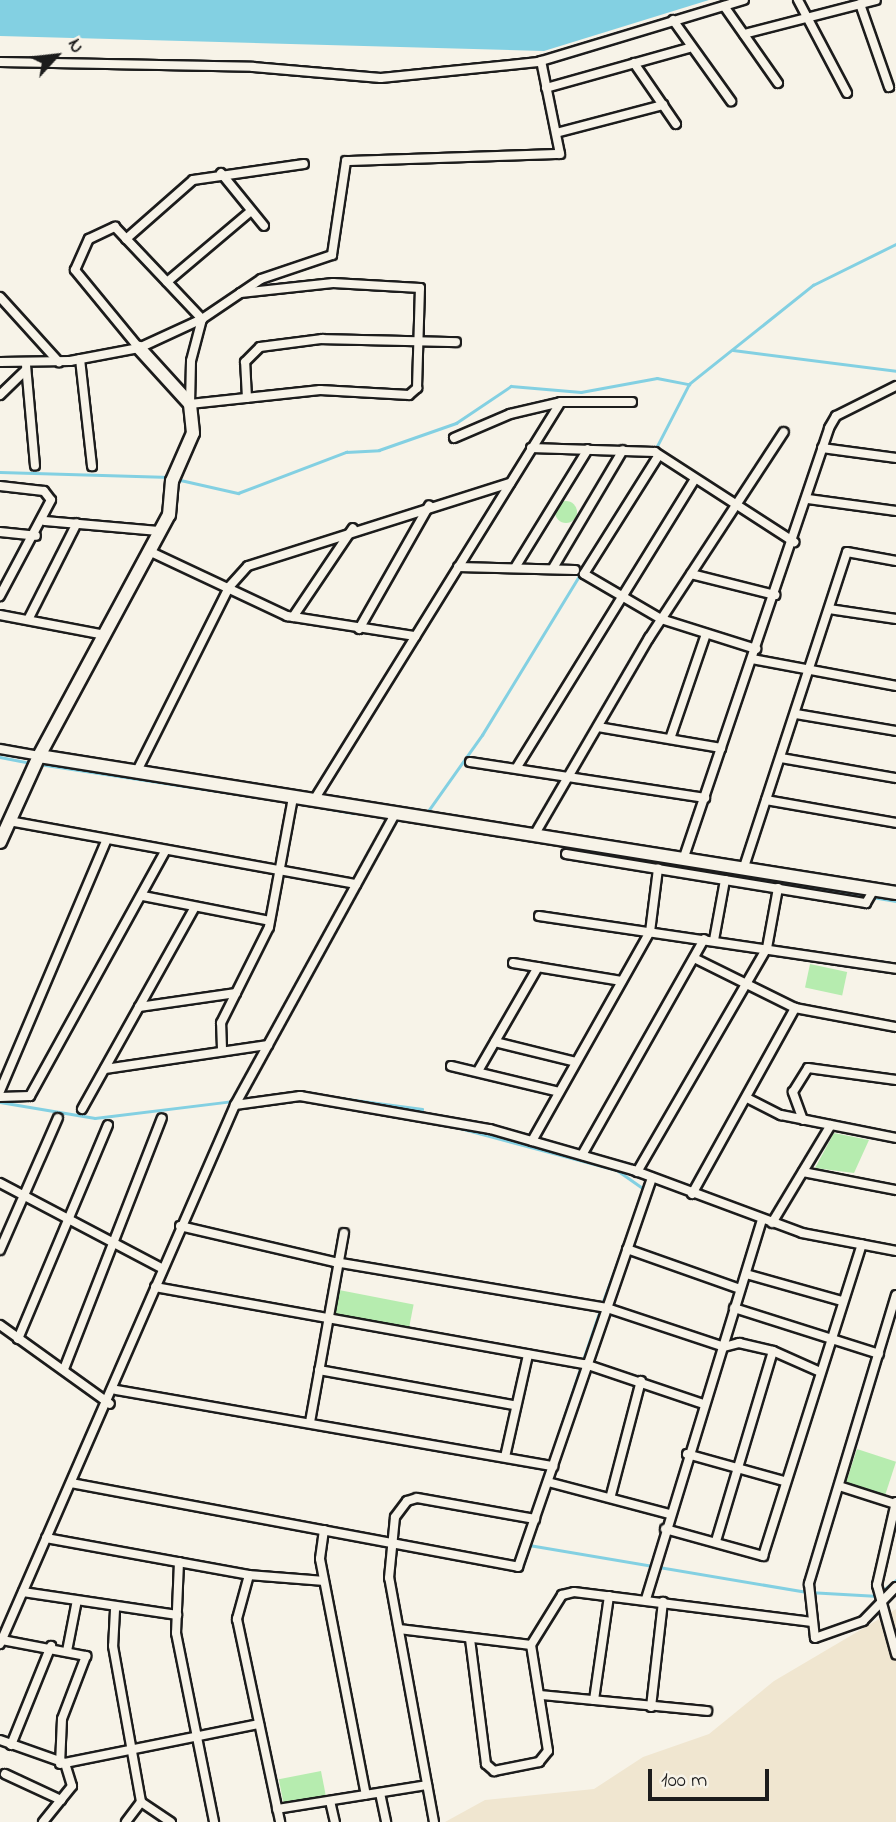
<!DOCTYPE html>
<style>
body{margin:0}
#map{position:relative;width:896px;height:1822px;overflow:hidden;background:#f7f3e8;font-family:"Indie Flower",sans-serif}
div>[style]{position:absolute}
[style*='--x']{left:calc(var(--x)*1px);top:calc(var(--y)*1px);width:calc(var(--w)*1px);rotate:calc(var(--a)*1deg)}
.built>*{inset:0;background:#f0e6d0}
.green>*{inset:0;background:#b6ecaf;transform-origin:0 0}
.round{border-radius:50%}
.water>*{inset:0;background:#83d0e2}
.stream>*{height:2.5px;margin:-1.25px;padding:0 1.25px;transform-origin:1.25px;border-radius:1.25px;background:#83d0e2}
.roads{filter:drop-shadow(2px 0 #1c1c1c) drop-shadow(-2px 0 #1c1c1c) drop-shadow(0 2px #1c1c1c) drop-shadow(0 -2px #1c1c1c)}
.street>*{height:8px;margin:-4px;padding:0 4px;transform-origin:4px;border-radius:4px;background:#f7f3e8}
.secondary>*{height:12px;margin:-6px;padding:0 6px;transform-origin:6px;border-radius:6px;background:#f7f3e8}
span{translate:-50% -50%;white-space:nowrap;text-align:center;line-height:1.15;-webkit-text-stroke:6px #f7f3e8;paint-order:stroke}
.north{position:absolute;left:21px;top:21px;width:70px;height:70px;-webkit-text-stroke:5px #f7f3e8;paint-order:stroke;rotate:63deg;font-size:19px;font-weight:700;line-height:28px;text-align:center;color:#1c1c1c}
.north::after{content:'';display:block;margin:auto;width:24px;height:32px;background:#1c1c1c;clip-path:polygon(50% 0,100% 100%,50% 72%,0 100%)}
.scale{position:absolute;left:648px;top:1769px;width:121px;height:32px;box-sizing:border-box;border:4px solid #1c1c1c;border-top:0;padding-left:9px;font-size:21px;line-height:24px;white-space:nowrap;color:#1c1c1c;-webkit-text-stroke:5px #f7f3e8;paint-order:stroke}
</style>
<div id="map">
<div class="built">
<div style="clip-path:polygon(896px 1609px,896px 1822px,445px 1822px,485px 1800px,594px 1789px,643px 1757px,709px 1734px,774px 1681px)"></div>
</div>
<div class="green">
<div class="round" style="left:555px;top:501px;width:22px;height:22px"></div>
<div style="left:810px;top:964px;width:38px;height:24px;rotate:12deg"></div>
<div style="clip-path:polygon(834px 1133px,869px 1140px,854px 1173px,815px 1168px)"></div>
<div style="left:339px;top:1290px;width:76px;height:25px;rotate:11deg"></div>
<div style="left:857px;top:1449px;width:41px;height:35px;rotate:18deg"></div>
<div style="left:321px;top:1771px;width:26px;height:43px;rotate:79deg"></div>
</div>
<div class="water">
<div style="clip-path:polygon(0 0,709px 0,544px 51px,0 36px)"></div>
</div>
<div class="stream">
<div style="--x:733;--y:350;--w:164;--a:7.3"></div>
<div style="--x:655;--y:450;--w:74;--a:-62.7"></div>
<div style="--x:689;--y:384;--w:159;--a:-38.6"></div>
<div style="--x:813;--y:285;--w:93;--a:-26.3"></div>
<div style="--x:0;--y:472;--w:170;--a:1.7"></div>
<div style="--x:176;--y:479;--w:64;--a:12.7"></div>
<div style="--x:238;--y:493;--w:116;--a:-20.8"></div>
<div style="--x:346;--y:452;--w:33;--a:-3"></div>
<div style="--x:379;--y:450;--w:82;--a:-19.3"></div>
<div style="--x:456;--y:423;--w:66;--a:-33.9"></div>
<div style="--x:511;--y:386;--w:70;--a:4.9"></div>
<div style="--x:581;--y:392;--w:77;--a:-10.4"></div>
<div style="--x:657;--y:378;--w:33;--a:11"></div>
<div style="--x:0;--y:757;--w:33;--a:11"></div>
<div style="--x:39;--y:764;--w:220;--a:8.6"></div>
<div style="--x:309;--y:805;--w:46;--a:10.1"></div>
<div style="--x:426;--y:814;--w:97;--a:-54.7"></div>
<div style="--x:482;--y:735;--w:327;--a:-58.6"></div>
<div style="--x:409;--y:821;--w:77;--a:9"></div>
<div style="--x:689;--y:866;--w:210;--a:9.6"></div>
<div style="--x:317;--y:1095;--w:106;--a:7.6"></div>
<div style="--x:422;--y:1109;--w:7;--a:90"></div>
<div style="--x:240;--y:1099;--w:49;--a:-5.8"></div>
<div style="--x:0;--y:1102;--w:96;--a:9.6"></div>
<div style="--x:95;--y:1118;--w:140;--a:-7"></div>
<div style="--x:456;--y:1127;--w:167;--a:15"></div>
<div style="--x:617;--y:1170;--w:33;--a:35"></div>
<div style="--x:602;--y:1304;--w:95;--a:-69.7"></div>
<div style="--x:583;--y:1360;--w:53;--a:-71.2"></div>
<div style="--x:528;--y:1526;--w:169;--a:-71.7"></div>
<div style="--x:529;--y:1545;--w:283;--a:9.6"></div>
<div style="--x:808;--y:1592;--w:70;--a:3.3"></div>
<div style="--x:882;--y:1591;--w:18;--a:-38"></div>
</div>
<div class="roads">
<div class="street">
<div style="--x:798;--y:0;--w:105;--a:62.2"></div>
<div style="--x:860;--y:4;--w:88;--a:70.7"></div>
<div style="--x:724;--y:6;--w:94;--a:55"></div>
<div style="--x:673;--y:20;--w:100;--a:54.4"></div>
<div style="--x:744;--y:34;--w:136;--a:-14.4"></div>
<div style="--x:0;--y:62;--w:253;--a:1.1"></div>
<div style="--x:253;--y:67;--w:128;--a:4.9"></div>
<div style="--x:381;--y:78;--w:158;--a:-5.8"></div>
<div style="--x:538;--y:62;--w:215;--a:-16.8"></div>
<div style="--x:634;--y:63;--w:74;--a:55.5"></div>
<div style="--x:546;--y:88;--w:148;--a:-15.6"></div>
<div style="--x:556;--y:133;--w:111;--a:-14.7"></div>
<div style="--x:221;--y:173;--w:68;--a:50.9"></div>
<div style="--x:126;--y:239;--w:89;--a:-41.4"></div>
<div style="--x:193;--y:180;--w:112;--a:-8.2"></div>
<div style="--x:167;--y:282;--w:110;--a:-40.2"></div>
<div style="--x:0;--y:297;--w:88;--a:47.8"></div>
<div style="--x:139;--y:348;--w:101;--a:-129.4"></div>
<div style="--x:75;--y:270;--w:34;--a:-66"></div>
<div style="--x:89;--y:239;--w:29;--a:-25"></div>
<div style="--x:115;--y:227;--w:127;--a:46.6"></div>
<div style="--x:202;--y:319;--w:43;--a:104.7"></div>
<div style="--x:191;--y:361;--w:43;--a:91.3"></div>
<div style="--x:190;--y:404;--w:131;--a:-6.1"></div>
<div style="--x:320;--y:390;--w:89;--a:3.2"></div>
<div style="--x:409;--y:395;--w:11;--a:-41"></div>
<div style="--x:417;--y:388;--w:100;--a:-88.3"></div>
<div style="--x:420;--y:288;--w:87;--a:-176.7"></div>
<div style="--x:333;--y:283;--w:93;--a:173.8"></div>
<div style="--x:80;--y:359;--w:108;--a:83.6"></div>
<div style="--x:0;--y:362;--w:70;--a:-0.8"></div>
<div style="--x:70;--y:361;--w:70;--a:-10.7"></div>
<div style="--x:139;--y:348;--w:69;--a:-24.7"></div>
<div style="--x:202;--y:319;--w:71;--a:-34.1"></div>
<div style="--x:261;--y:279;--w:75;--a:-18.7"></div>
<div style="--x:332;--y:255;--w:95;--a:-81.5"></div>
<div style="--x:346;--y:161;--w:214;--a:-1.9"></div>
<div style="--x:560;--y:154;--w:95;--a:-101.5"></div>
<div style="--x:26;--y:365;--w:101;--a:84.9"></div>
<div style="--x:0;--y:395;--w:36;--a:-44"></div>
<div style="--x:247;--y:398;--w:36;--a:-93"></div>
<div style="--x:245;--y:362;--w:21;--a:-45"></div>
<div style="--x:260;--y:347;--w:63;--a:-7.4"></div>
<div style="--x:322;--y:339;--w:134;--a:1.3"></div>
<div style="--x:454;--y:438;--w:61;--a:-23.2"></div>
<div style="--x:510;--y:414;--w:52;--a:-13.2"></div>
<div style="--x:561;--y:402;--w:71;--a:0"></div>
<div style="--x:531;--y:448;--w:124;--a:1.8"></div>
<div style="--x:655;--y:452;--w:166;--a:32.9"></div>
<div style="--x:822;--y:448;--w:75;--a:7.7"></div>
<div style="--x:657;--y:458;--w:137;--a:122.2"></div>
<div style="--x:584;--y:574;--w:89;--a:30.3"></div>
<div style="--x:661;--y:619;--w:100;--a:17.5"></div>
<div style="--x:0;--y:486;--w:44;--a:6.5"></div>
<div style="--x:44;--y:491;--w:11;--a:52"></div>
<div style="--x:51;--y:500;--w:109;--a:118"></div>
<div style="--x:808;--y:499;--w:89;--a:7.8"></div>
<div style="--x:45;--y:521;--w:114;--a:5"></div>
<div style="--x:0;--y:532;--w:36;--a:6"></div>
<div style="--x:149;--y:551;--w:153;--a:25.2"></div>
<div style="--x:287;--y:616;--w:130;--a:8.9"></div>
<div style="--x:516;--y:566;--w:137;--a:-58.4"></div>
<div style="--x:458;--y:567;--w:117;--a:1.5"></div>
<div style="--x:553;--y:568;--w:137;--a:-59.3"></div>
<div style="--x:691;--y:574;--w:87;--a:14"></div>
<div style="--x:829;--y:609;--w:68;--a:8.5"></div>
<div style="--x:0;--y:615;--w:107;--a:10.8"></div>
<div style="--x:293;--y:617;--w:107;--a:-56"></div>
<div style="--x:29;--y:618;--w:106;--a:-63.2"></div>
<div style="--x:359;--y:629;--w:142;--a:-60.4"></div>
<div style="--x:752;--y:659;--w:147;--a:10.6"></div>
<div style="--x:796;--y:714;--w:101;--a:9.6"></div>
<div style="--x:598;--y:727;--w:125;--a:9.7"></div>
<div style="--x:670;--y:739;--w:111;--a:-71.1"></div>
<div style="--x:0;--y:749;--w:40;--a:10"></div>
<div style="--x:781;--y:758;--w:117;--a:9.9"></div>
<div style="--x:470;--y:762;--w:238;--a:8.7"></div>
<div style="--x:517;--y:767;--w:337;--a:-58.3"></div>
<div style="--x:136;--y:773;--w:208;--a:-63.4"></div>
<div style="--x:229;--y:587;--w:28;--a:-48"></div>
<div style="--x:248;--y:566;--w:275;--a:-17.6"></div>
<div style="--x:314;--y:800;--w:468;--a:-58.2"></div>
<div style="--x:766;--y:800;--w:132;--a:10"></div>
<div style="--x:9;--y:821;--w:353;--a:10.3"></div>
<div style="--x:536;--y:832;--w:225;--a:-59.8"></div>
<div style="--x:649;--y:638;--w:246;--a:-56.8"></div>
<div style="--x:566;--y:854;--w:304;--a:9.3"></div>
<div style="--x:866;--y:903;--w:16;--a:-60"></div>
<div style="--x:684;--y:857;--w:453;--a:-71.3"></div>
<div style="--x:829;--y:428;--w:14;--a:-60"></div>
<div style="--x:836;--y:416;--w:67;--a:-26.6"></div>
<div style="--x:744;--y:867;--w:331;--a:-71.9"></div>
<div style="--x:847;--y:552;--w:50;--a:10.4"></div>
<div style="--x:143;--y:896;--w:129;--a:11.1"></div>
<div style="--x:539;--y:916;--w:361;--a:8.4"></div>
<div style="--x:714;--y:940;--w:61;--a:-79.6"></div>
<div style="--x:694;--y:958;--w:113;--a:26.3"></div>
<div style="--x:795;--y:1008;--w:103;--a:10.7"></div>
<div style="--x:513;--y:963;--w:110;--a:9.4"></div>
<div style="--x:139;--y:1007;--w:98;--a:-8.2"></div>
<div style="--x:495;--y:1042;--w:83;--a:13.9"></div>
<div style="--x:222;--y:1049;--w:26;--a:-92"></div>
<div style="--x:221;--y:1023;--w:107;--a:-63.4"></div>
<div style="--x:269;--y:927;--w:132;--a:-79.5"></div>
<div style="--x:451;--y:1066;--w:111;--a:13.5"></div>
<div style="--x:105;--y:1069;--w:165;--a:-8.4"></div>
<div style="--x:478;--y:1071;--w:120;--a:-60"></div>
<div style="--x:0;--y:1091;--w:272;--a:-67"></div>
<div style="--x:0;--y:1097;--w:30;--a:-2"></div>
<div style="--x:30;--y:1096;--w:280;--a:-61.1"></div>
<div style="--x:747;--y:1098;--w:38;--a:27"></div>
<div style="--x:781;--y:1115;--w:117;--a:11.3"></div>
<div style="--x:235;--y:1105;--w:66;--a:-7.9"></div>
<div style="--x:300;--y:1096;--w:193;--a:9.9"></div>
<div style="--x:490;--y:1129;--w:149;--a:16"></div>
<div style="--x:633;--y:1170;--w:180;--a:20.4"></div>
<div style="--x:802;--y:1233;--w:96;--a:10.8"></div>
<div style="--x:82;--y:1109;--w:231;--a:-60.8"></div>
<div style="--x:803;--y:1120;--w:30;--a:-110"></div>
<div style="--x:793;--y:1092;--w:28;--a:-58"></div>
<div style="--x:808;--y:1068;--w:89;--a:7.8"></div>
<div style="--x:532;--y:1141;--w:240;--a:-60.6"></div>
<div style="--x:650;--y:932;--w:64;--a:-82.8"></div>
<div style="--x:582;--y:1155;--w:248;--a:-60.5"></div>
<div style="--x:637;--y:1172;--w:259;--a:-59.9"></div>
<div style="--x:767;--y:948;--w:61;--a:-79.6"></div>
<div style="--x:803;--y:1172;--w:95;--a:11"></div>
<div style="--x:0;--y:1183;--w:184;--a:27.8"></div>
<div style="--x:692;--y:1194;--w:213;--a:-61"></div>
<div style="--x:772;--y:1223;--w:114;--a:-59"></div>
<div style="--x:180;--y:1226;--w:159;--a:13.1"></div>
<div style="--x:335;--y:1262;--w:276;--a:9.6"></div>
<div style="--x:607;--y:1308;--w:123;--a:18.4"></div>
<div style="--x:724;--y:1347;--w:16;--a:-15"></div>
<div style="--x:739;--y:1343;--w:35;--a:13"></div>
<div style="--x:773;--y:1351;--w:49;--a:24"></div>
<div style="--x:627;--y:1249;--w:120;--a:19.5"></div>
<div style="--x:0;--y:1250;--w:144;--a:-66.3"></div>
<div style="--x:746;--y:1274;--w:100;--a:15.7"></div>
<div style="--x:155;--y:1287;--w:437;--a:10.2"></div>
<div style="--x:585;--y:1364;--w:125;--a:18.7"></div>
<div style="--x:896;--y:1295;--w:302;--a:106.8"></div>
<div style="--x:809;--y:1584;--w:54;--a:83.7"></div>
<div style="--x:815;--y:1638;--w:51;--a:-19.5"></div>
<div style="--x:863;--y:1621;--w:47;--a:-45.9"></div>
<div style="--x:734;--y:1308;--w:152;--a:17.6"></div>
<div style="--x:0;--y:1325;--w:135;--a:35.7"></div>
<div style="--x:18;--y:1339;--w:232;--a:-67.2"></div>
<div style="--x:64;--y:1369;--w:269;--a:-68.7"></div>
<div style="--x:319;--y:1370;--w:198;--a:10.2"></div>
<div style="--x:116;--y:1390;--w:444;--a:9.9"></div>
<div style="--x:310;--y:1422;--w:192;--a:-79.8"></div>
<div style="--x:687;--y:1454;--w:101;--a:15.6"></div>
<div style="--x:505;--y:1457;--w:105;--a:-77.3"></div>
<div style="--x:548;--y:1482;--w:125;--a:14.8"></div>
<div style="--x:71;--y:1483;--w:455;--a:10.6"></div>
<div style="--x:518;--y:1567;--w:411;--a:-71"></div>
<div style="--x:839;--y:1486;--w:59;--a:17.8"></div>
<div style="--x:611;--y:1495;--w:118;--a:-75.3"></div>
<div style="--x:896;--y:1502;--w:85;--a:102.9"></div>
<div style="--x:877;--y:1585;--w:72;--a:74.6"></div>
<div style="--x:665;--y:1529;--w:102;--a:15.4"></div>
<div style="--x:763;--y:1556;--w:327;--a:-72.4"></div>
<div style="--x:324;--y:1530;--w:29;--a:98"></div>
<div style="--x:320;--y:1559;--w:240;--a:79"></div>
<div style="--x:46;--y:1538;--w:206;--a:10.3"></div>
<div style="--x:249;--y:1575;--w:75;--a:4.6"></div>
<div style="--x:716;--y:1541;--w:198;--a:-73.3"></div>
<div style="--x:179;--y:1562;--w:71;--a:92.4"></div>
<div style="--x:176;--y:1633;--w:193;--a:78.6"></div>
<div style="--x:249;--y:1575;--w:46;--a:105.3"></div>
<div style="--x:237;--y:1619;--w:208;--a:78"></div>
<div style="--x:23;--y:1592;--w:156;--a:8.5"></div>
<div style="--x:646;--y:1599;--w:396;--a:-73"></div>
<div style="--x:115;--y:1610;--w:36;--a:93"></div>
<div style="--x:113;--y:1646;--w:158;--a:79.8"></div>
<div style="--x:141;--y:1802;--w:25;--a:127"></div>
<div style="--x:399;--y:1629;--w:133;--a:6.9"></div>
<div style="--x:531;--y:1645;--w:59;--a:-58.2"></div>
<div style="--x:562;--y:1595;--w:12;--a:-14"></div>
<div style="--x:574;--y:1592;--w:238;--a:7.2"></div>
<div style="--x:470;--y:1639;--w:126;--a:82.7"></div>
<div style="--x:486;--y:1764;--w:11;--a:41"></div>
<div style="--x:494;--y:1771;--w:46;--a:-11.3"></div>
<div style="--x:539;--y:1762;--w:14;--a:-51"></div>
<div style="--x:548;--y:1751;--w:107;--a:-99.1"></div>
<div style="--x:2;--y:1640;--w:86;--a:10.8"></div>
<div style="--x:86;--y:1656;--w:67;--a:110.9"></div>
<div style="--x:62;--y:1719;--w:45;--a:92.5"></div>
<div style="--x:0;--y:1644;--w:588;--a:-66.44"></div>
<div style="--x:235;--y:1105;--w:334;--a:-61.2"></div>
<div style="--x:67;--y:1651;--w:47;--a:-78.9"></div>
<div style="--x:541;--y:1695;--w:167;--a:5.5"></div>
<div style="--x:594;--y:1700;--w:105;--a:-81.8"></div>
<div style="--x:651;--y:1707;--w:106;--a:-83.5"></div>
<div style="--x:0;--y:1740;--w:69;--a:19.5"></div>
<div style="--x:65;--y:1763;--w:198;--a:-11.4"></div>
<div style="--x:11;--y:1745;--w:107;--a:-68"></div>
<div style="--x:5;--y:1774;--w:62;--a:24.9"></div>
<div style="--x:380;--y:1793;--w:30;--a:78"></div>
<div style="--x:330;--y:1801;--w:22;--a:77"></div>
<div style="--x:141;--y:1802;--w:36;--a:34"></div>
<div style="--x:277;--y:1809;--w:152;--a:-9.1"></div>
<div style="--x:43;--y:1822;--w:46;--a:-51.1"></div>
<div style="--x:72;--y:1786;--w:24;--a:-107"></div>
<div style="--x:434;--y:1822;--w:248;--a:-100.4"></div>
<div style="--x:389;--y:1578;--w:61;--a:-84.4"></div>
<div style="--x:395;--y:1517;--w:20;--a:-53"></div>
<div style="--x:407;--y:1501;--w:10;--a:-17"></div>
<div style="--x:417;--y:1498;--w:120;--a:10.1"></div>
</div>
<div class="secondary">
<div style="--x:39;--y:756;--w:868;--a:9.08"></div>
<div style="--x:0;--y:842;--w:94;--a:-65.6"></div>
<div style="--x:39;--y:756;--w:274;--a:-61.7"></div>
<div style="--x:169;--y:515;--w:34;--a:-85"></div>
<div style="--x:172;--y:481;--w:52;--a:-66.4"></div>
<div style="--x:193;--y:433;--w:29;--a:-96"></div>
<div style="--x:190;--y:404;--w:76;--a:-132.3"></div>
</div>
</div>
<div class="north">N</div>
<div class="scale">100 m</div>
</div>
